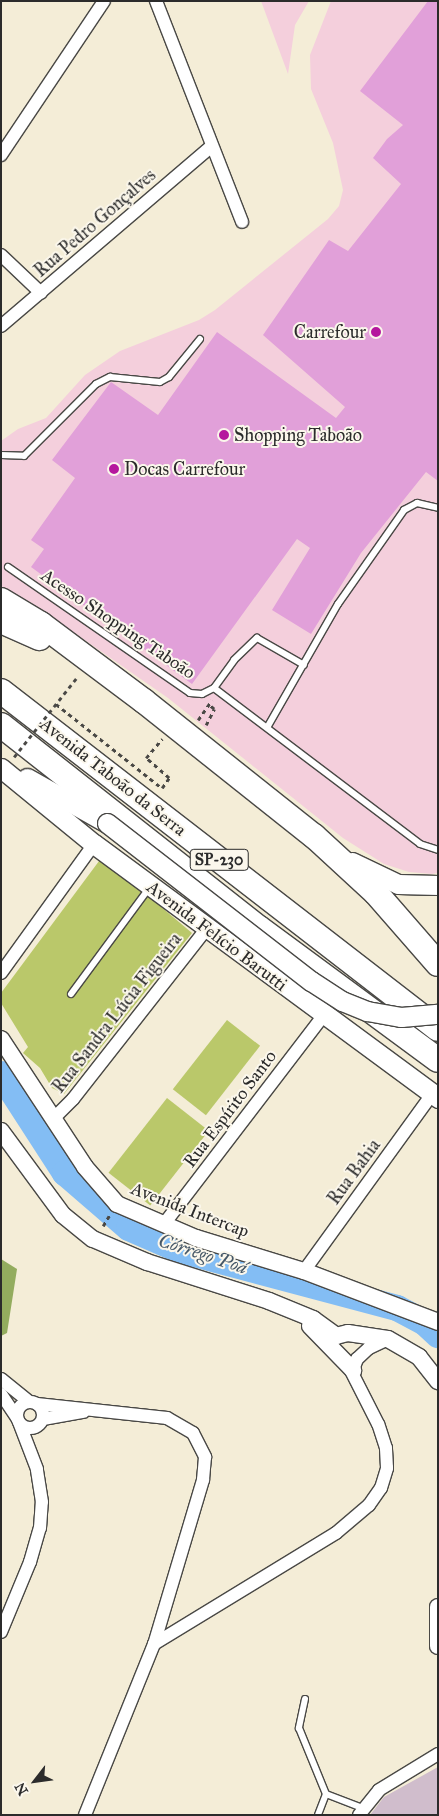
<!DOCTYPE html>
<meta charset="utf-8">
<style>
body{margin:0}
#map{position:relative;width:439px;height:1816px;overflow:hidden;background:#f4edd7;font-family:"IM FELL Great Primer",serif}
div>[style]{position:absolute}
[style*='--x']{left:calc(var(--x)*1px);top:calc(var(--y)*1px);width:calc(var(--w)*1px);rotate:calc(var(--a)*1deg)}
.built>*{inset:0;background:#f4cfdc}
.industrial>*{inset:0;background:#d0bdcc}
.green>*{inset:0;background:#bac86a;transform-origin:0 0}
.forest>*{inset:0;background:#93ac5e}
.river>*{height:26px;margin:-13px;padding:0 13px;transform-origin:13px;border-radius:13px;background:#83bdf4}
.building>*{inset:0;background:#e1a0d9}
.path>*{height:2.5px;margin-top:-1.25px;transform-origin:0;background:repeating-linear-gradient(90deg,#494845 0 4px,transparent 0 8px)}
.roads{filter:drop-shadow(1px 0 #494845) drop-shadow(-1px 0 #494845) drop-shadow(0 1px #494845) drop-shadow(0 -1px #494845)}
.service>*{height:6px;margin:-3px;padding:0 3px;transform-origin:3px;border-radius:3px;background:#fff}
.minor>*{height:12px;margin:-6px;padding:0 6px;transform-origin:6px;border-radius:6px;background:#fff}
.minor>.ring{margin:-6px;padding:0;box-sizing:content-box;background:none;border:12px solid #fff;border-radius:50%}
.tertiary>*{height:16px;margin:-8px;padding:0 8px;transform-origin:8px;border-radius:8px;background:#fff}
.secondary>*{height:19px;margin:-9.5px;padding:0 9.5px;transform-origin:9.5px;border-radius:9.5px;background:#fff}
.motorway>*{height:24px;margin:-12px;padding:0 12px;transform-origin:12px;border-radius:12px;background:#fff}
.path-bridge>*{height:2.5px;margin-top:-1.25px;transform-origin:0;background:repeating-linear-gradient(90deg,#494845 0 4px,transparent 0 8px)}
.bridges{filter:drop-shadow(1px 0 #494845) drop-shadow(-1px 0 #494845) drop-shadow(0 1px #494845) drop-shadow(0 -1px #494845)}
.secondary-bridge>*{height:19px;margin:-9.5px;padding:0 9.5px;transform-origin:9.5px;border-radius:9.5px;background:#fff}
.dots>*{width:14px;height:14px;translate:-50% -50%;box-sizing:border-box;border:2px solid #fbf7ec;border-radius:50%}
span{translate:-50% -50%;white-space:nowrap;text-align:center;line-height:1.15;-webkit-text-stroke:4px #fbf7ec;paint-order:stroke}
.shield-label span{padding:1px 4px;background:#fbf7ec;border:1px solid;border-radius:4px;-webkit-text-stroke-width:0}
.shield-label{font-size:16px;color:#2b2b2b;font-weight:700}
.street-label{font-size:18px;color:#2b2b2b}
.poi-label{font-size:18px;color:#2b2b2b}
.right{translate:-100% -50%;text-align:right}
.left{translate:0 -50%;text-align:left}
.water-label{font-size:19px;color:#455767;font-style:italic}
.frame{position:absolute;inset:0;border:2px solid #2b2b2b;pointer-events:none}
.north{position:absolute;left:10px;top:1756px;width:50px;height:50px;-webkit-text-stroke:4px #fbf7ec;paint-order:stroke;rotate:240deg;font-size:14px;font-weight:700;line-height:20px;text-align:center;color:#2b2b2b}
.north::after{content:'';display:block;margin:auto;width:18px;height:22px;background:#2b2b2b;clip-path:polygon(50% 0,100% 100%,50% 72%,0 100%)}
</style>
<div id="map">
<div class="built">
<div style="clip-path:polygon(261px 1px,309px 1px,295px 25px,288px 74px)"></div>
<div style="clip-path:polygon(331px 1px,438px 1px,438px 873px,432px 874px,409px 872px,384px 864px,343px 838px,168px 698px,30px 602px,1px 586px,1px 441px,18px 429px,46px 418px,85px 375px,120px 351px,199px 320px,215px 310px,328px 219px,339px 206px,343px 190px,333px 143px,311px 89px,310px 55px)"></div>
</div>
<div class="industrial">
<div style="clip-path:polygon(438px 1767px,438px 1815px,370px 1815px,384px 1797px)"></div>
</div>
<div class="green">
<div style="clip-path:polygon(102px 857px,192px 933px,64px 1094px,52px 1088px,40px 1068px,23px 1053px,28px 1047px,1px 1003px,1px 993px)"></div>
<div style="left:227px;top:1020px;width:42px;height:88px;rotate:38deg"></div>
<div style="left:167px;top:1098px;width:53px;height:95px;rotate:38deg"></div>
</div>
<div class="forest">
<div style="clip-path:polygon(1px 1259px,17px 1269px,7px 1333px,1px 1336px)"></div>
</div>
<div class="river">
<div style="--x:1;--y:1074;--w:118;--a:57.1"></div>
<div style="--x:65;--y:1173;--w:84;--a:40.7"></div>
<div style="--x:129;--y:1228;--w:55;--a:23.7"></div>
<div style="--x:179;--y:1250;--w:226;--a:14.9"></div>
<div style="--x:397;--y:1308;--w:32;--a:28"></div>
<div style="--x:425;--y:1323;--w:18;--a:43"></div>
</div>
<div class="building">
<div style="clip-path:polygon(428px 1px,438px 1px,438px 481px,426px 472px,361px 553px,311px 634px,272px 610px,310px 548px,297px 539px,192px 684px,31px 567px,44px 549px,31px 540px,75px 478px,52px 460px,111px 382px,158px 415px,217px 332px,336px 418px,345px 407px,263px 335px,329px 240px,348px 251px,401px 184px,373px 158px,387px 139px,403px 125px,360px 91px)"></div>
</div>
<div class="path">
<div style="--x:56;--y:704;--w:135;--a:38.4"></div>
<div style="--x:162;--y:788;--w:12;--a:-55"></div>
<div style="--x:169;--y:778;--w:30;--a:-139"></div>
<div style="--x:146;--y:758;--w:25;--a:-50"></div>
<div style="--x:198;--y:720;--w:24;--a:-55"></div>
<div style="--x:206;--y:725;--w:18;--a:-63"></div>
<div style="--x:214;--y:709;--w:6;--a:-141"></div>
<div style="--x:103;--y:1226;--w:12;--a:-59"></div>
</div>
<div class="roads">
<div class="service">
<div style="--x:1;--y:455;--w:23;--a:2"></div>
<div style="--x:24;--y:456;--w:102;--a:-45"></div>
<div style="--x:96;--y:384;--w:16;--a:-27"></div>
<div style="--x:110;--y:377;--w:50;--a:5.7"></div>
<div style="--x:160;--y:382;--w:10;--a:-29"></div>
<div style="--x:169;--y:377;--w:49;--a:-50.8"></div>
<div style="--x:8;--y:567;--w:221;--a:34.7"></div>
<div style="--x:190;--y:693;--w:12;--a:5"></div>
<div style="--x:202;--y:694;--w:13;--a:-27"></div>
<div style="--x:214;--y:688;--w:34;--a:-54"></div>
<div style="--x:234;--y:660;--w:32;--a:-44"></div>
<div style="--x:257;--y:638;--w:54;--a:29.9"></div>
<div style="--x:214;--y:688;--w:258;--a:37.1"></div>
<div style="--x:420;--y:844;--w:19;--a:18"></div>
<div style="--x:268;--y:726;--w:141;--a:-60.2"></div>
<div style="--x:338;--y:604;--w:115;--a:-54.9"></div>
<div style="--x:404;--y:510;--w:15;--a:-28"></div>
<div style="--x:417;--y:503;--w:22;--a:13"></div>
<div style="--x:71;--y:994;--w:133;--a:-53.6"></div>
<div style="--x:305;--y:1699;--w:30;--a:102"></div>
<div style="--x:299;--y:1728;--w:71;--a:67.8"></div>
<div style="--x:326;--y:1794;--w:22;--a:111"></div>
<div style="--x:326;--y:1794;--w:40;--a:21"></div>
</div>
<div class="minor">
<div style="--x:156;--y:1;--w:237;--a:68.7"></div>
<div style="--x:1;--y:155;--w:185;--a:-56.2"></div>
<div style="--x:1;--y:255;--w:55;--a:43.5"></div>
<div style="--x:1;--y:326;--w:277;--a:-40.5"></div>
<div style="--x:1;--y:973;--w:159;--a:-54.2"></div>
<div style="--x:53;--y:1119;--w:28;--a:-45"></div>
<div style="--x:73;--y:1099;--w:217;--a:-51.9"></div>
<div style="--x:164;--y:1224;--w:263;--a:-52.6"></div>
<div style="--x:304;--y:1271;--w:218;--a:-54.1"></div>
<div style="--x:353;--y:1370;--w:12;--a:-70"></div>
<div style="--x:357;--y:1359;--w:16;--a:-43"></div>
<div style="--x:369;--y:1348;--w:21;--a:-25"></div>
<div style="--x:1;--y:1379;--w:35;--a:39"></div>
<div style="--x:1;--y:1394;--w:29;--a:56"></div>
<div class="ring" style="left:17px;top:1402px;width:14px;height:14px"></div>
<div style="--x:37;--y:1404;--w:131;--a:6.1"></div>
<div style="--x:167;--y:1418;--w:30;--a:30"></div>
<div style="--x:193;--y:1433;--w:27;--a:63"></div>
<div style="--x:205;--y:1457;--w:23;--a:95"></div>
<div style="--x:203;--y:1480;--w:171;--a:106.6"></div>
<div style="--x:154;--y:1644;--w:184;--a:112"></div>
<div style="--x:43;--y:1419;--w:41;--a:-9.9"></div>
<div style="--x:1;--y:1632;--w:76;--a:-67.5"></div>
<div style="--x:30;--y:1562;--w:35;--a:-74"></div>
<div style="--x:40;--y:1528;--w:26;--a:-86"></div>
<div style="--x:42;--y:1502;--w:33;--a:-99"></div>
<div style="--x:37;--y:1469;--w:50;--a:-111"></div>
<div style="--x:154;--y:1644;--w:213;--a:-31.4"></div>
<div style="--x:336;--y:1533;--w:43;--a:-40.3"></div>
<div style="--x:369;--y:1505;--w:21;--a:-55"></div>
<div style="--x:381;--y:1488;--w:21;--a:-73"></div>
<div style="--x:387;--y:1468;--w:20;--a:-93"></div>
<div style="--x:386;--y:1448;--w:25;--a:-108"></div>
<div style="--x:378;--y:1424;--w:68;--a:-116.9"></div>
<div style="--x:359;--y:1815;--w:32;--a:-51"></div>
<div style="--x:379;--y:1790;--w:69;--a:-31.4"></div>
</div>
<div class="tertiary">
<div style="--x:1;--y:1039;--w:153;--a:56.7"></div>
<div style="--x:85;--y:1167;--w:49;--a:49.1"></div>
<div style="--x:117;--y:1204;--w:86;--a:23.3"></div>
<div style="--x:196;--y:1238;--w:113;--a:17"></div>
<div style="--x:304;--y:1271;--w:143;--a:20.8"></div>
<div style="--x:1;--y:1131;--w:104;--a:53.6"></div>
<div style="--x:63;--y:1215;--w:38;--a:39"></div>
<div style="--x:93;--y:1239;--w:59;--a:23.1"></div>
<div style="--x:147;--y:1262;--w:128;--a:17.7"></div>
<div style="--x:269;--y:1301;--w:48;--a:22.2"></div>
<div style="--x:313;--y:1319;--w:29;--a:36"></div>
<div style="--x:336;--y:1336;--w:12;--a:-14"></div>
<div style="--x:348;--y:1333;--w:40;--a:8.5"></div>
<div style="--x:388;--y:1339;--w:36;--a:30"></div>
<div style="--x:419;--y:1357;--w:31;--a:52"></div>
<div style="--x:310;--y:1326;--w:62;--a:45.7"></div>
<div style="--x:438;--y:1607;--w:39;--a:90"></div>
</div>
<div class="secondary">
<div style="--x:1;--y:768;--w:120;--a:39.3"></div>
<div style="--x:94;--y:844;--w:428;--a:36.4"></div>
<div style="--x:27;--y:778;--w:92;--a:29.4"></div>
<div style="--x:352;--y:862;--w:51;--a:25.6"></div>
<div style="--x:398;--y:884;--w:40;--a:1.4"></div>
</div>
<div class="motorway">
<div style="--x:1;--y:600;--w:47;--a:31"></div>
<div style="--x:41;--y:624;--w:129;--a:36.8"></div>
<div style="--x:144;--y:701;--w:217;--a:38.5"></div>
<div style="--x:314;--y:836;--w:84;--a:42.6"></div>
<div style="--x:376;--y:893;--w:94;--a:48.9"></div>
<div style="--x:1;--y:621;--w:42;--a:24.1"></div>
<div style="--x:1;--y:691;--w:552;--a:37.72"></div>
<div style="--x:1;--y:725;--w:328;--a:38.2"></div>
<div style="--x:259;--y:928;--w:222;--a:36.4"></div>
</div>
</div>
<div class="path-bridge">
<div style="--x:14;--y:757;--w:103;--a:-51.7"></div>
</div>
<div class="bridges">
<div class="secondary-bridge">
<div style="--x:107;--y:823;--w:258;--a:37.8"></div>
<div style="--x:311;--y:981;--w:37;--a:33"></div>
<div style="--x:342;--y:1001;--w:27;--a:22"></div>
<div style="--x:367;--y:1011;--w:35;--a:10"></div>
<div style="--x:401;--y:1017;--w:37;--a:-5"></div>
</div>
</div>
<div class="dots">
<div style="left:376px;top:332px;background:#b5179e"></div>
<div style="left:224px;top:435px;background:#b5179e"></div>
<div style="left:114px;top:469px;background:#b5179e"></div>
</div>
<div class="shield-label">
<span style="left:219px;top:860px">SP-230</span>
</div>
<div class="street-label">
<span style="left:95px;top:223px;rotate:-41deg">Rua Pedro Gonçalves</span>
<span style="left:118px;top:624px;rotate:34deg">Acesso Shopping Taboão</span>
<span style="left:113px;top:777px;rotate:38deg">Avenida Taboão da Serra</span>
<span style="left:217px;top:936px;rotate:37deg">Avenida Felício Barutti</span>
<span style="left:117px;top:1013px;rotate:-52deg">Rua Sandra Lúcia Figueira</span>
<span style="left:230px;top:1109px;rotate:-53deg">Rua Espírito Santo</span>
<span style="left:354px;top:1172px;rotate:-54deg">Rua Bahia</span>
<span style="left:190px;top:1210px;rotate:21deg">Avenida Intercap</span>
</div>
<div class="poi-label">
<span class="right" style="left:366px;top:332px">Carrefour</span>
<span class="left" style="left:234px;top:435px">Shopping Taboão</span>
<span class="left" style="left:124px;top:469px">Docas Carrefour</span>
</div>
<div class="water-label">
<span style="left:203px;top:1254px;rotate:18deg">Córrego Poá</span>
</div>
<div class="frame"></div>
<div class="north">N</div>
</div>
